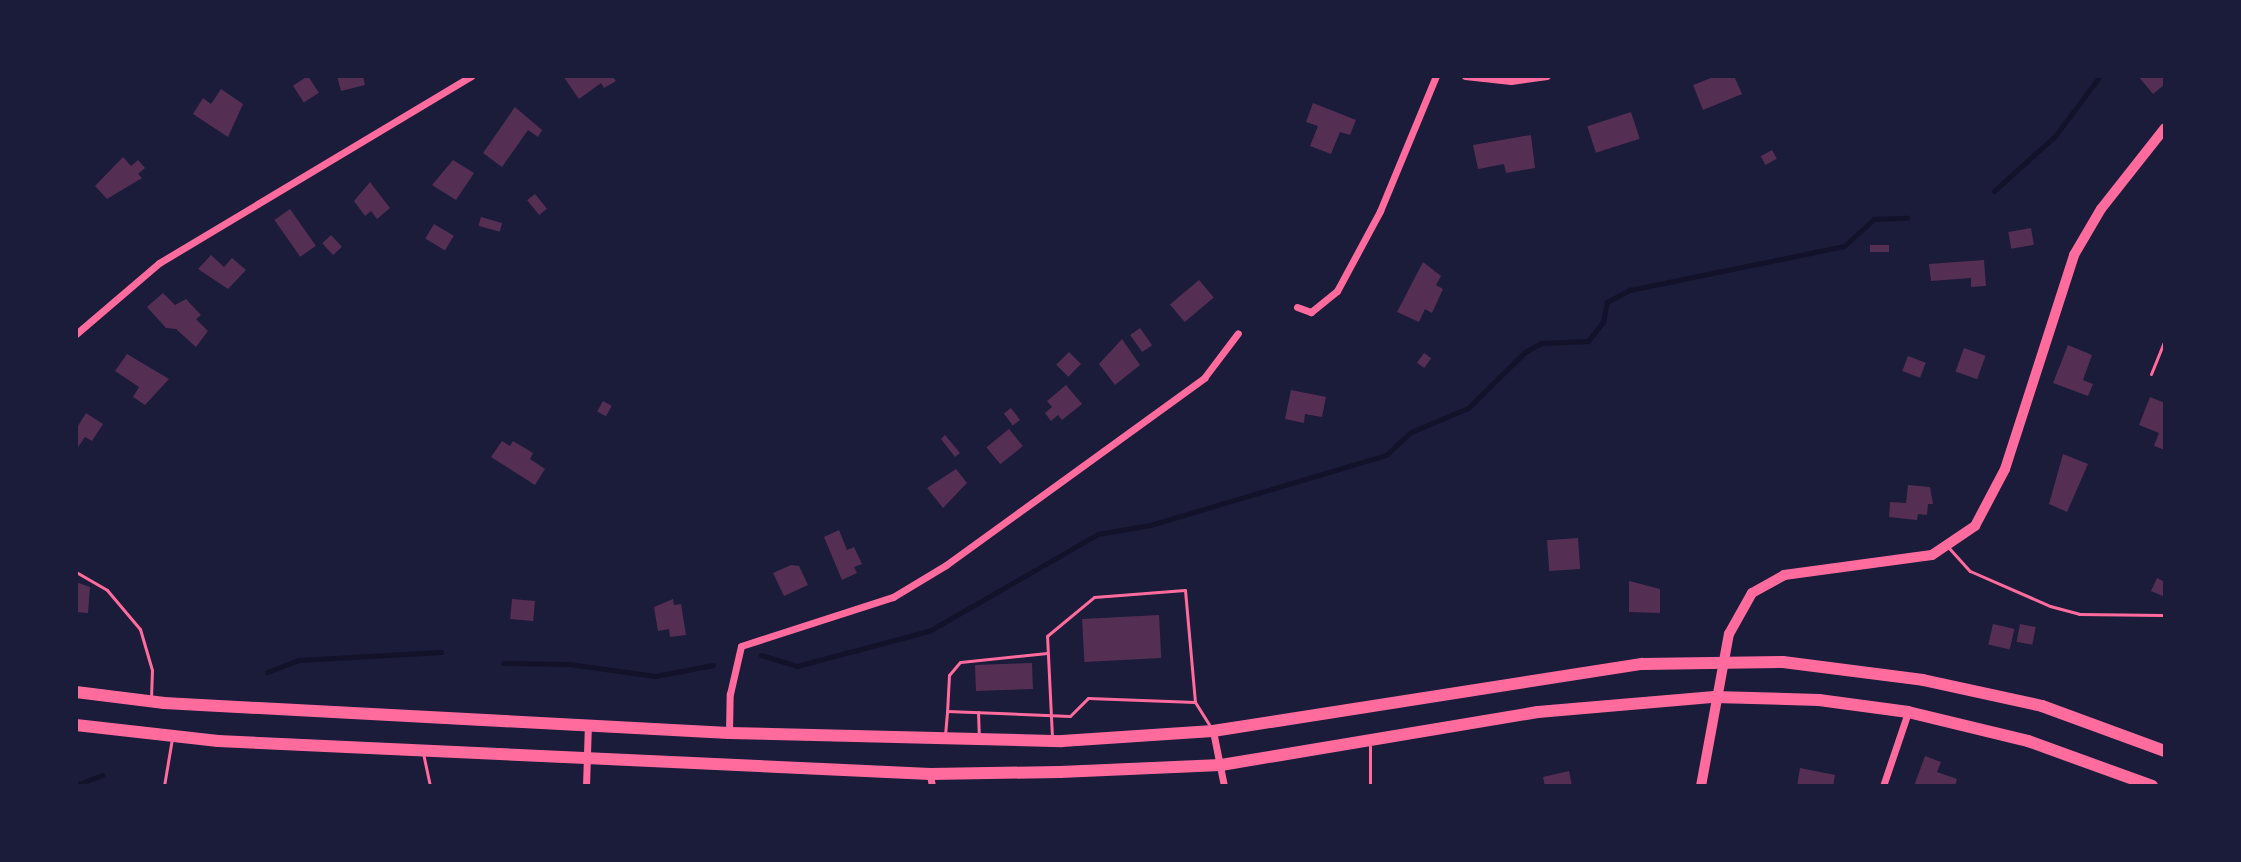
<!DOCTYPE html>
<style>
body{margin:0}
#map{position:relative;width:2241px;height:862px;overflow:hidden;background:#1b1b3a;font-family:"Source Sans 3",sans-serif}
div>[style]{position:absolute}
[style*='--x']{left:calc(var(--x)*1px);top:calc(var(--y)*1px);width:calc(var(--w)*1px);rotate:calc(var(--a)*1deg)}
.stream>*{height:5px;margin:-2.5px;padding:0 2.5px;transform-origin:2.5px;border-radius:2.5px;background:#12122b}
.building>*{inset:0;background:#542f53;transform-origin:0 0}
.path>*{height:3px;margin:-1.5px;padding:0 1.5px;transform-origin:1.5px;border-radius:1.5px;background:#ff6b9d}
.service>*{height:3px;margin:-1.5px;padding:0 1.5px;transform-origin:1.5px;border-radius:1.5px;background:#ff6b9d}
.minor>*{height:7px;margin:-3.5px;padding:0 3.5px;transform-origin:3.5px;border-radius:3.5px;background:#ff6b9d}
.secondary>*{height:10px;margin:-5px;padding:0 5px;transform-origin:5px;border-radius:5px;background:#ff6b9d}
.trunk>*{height:12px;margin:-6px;padding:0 6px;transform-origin:6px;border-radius:6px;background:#ff6b9d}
span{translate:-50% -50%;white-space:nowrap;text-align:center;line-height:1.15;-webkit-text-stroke:7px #1b1b3a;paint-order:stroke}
.frame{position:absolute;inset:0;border:78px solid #1b1b3a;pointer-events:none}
</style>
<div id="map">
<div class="stream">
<div style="--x:1994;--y:191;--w:82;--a:-42"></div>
<div style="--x:2055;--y:136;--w:75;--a:-53.1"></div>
<div style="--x:761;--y:655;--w:38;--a:17"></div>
<div style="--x:797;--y:666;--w:137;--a:-14.9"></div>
<div style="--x:929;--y:631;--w:195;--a:-29.9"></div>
<div style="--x:1098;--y:534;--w:53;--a:-9.8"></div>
<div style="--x:1150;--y:525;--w:246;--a:-16.5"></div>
<div style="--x:1386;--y:455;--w:34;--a:-43"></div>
<div style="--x:1411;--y:432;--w:62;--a:-22.8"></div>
<div style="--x:1468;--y:408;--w:80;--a:-44.5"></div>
<div style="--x:1525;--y:352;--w:18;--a:-29"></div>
<div style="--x:1541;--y:343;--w:47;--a:-2.4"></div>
<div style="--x:1588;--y:341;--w:24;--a:-52"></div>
<div style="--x:1603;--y:322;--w:20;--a:-79"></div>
<div style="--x:1607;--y:302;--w:26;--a:-28"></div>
<div style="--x:1630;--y:290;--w:218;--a:-11.6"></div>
<div style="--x:1844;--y:246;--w:40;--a:-42"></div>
<div style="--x:1874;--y:219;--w:33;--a:-2"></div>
<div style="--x:503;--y:663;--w:66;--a:0.9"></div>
<div style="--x:569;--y:664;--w:87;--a:7.9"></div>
<div style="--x:655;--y:676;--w:59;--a:-10.7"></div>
<div style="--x:267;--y:672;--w:34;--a:-21"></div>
<div style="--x:299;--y:660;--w:142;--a:-3.2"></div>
<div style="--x:76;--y:785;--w:28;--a:-21"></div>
</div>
<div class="building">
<div style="left:308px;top:76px;width:20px;height:18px;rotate:57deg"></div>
<div style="clip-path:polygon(337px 76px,363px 76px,365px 85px,341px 91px)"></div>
<div style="clip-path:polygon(563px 76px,612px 76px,616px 81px,604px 88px,601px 83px,579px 99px)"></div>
<div style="clip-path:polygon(1716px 76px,1734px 76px,1742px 94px,1703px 110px,1693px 85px)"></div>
<div style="clip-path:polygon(2138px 76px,2165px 76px,2165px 84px,2153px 94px)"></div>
<div style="clip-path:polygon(221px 89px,243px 104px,228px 137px,193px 114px,203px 98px,211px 104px)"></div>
<div style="clip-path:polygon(1313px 103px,1356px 120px,1350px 135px,1340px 132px,1331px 154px,1310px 146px,1318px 126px,1306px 122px)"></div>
<div style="clip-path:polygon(515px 107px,542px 130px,538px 137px,528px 130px,502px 167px,483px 153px)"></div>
<div style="left:1631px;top:112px;width:28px;height:46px;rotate:72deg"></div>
<div style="clip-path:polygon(1531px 135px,1535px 168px,1506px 173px,1504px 164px,1478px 169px,1473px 145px)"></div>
<div style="left:1772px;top:150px;width:10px;height:13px;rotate:61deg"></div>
<div style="clip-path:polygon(123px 157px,131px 166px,138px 160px,145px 168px,138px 174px,142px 178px,107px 199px,95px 186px)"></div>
<div style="clip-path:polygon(453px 160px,474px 173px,456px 200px,432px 185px)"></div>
<div style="clip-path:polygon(370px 182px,390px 208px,377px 219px,371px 211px,365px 216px,354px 201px)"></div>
<div style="left:535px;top:194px;width:19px;height:10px;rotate:51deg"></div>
<div style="left:290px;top:209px;width:45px;height:19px;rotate:55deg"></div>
<div style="left:481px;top:217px;width:22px;height:9px;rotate:16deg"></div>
<div style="left:434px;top:224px;width:23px;height:17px;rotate:31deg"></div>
<div style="left:2031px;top:228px;width:17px;height:23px;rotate:80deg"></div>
<div style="left:331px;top:235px;width:16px;height:12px;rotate:47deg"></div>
<div style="left:1870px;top:245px;width:19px;height:7px"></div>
<div style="clip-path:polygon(211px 255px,224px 267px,232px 258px,246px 270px,228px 289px,198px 269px)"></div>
<div style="clip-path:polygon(1984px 260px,1986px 286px,1971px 287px,1971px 278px,1931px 281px,1929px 264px)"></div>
<div style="clip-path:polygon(1423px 262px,1441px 276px,1436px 285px,1443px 289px,1432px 313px,1425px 309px,1419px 322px,1397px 312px)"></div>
<div style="left:1199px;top:280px;width:23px;height:38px;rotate:50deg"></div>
<div style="clip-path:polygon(163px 293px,175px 305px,186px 299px,201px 315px,196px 319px,208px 331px,196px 347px,176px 329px,166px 328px,147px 307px)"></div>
<div style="left:1140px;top:328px;width:21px;height:12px;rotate:55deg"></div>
<div style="clip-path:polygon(1122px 339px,1140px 365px,1115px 385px,1099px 364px)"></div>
<div style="clip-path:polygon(2068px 345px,2092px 355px,2083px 380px,2093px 384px,2088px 396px,2053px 383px)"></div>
<div style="left:1964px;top:348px;width:23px;height:25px;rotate:20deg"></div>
<div style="left:1069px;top:352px;width:17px;height:18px;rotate:45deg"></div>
<div style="left:1424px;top:353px;width:9px;height:12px;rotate:36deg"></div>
<div style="clip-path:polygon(127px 354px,169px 379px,145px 405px,133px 397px,139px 387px,115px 371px)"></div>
<div style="left:1908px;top:356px;width:19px;height:16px;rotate:21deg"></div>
<div style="clip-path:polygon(1066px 385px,1082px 404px,1062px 420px,1058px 415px,1051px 421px,1045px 413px,1052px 407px,1047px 401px)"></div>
<div style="clip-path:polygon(1291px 390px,1326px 397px,1322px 417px,1305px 414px,1304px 423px,1285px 419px)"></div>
<div style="clip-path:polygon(2150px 397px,2165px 403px,2165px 450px,2154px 446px,2159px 433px,2139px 425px)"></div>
<div style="left:603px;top:401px;width:10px;height:12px;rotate:29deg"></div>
<div style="left:1011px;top:408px;width:15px;height:9px;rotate:53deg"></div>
<div style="clip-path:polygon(86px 413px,103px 424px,92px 441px,85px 437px,76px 450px,76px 429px)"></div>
<div style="left:1009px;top:429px;width:22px;height:29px;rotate:51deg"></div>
<div style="clip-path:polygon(945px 435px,960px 453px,955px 457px,941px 439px)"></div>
<div style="clip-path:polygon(502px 441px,510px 446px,513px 441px,533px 453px,530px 459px,545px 469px,535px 485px,491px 457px)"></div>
<div style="clip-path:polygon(2063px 454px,2088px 464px,2067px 512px,2049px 504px)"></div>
<div style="clip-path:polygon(956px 469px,967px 483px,943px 508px,927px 488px)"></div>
<div style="clip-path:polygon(1908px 485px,1930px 487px,1933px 504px,1928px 504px,1927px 515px,1918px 514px,1917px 520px,1889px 517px,1890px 502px,1906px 503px)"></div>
<div style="clip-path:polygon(839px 530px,847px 550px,854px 547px,862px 564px,854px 567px,857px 573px,842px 580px,824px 537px)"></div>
<div style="left:1578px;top:538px;width:31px;height:31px;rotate:86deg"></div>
<div style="clip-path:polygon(791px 565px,799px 566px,808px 585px,784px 596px,773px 573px)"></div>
<div style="clip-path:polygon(2157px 578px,2165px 582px,2165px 597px,2151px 591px)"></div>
<div style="clip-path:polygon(1629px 581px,1660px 589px,1660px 613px,1629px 612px)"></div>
<div style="clip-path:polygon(76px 582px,90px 587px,88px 613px,76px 612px)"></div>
<div style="left:512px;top:599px;width:23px;height:20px;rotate:5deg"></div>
<div style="clip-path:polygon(673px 599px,674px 605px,681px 604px,686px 635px,670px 637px,669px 629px,658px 631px,654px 607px)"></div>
<div style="left:1159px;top:615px;width:43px;height:77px;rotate:87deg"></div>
<div style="left:1993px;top:624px;width:22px;height:21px;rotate:13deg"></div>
<div style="left:2020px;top:624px;width:16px;height:18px;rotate:11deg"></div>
<div style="left:1032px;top:663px;width:26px;height:57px;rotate:88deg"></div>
<div style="clip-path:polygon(1925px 756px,1941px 762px,1937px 772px,1957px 779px,1955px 786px,1914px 786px)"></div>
<div style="clip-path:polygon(1800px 768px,1835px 775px,1833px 786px,1797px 786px)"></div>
<div style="clip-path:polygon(1569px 771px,1572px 786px,1545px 786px,1543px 777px)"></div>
</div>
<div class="path">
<div style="--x:2151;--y:374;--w:38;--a:-68"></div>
</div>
<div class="service">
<div style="--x:1949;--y:548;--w:31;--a:48"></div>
<div style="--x:1970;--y:571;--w:87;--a:23.6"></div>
<div style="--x:2050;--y:606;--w:30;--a:15"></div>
<div style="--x:2079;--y:614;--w:83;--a:0.7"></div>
<div style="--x:76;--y:572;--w:36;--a:30"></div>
<div style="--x:107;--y:590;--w:51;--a:49.8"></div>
<div style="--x:140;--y:629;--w:43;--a:73.7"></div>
<div style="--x:152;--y:670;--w:27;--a:92"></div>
<div style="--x:1047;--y:653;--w:87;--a:174.1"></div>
<div style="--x:960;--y:662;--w:17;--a:130"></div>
<div style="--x:949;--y:675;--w:36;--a:93"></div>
<div style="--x:947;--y:711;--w:123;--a:2.3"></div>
<div style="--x:1070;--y:716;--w:25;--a:-45"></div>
<div style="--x:1088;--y:698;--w:107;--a:2.1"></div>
<div style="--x:978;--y:712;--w:24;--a:88"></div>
<div style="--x:945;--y:735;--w:24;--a:-85"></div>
<div style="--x:1052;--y:737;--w:101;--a:-92.8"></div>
<div style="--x:1047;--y:636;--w:61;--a:-39.7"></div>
<div style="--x:1094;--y:597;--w:91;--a:-4.4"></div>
<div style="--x:1185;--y:590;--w:112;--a:84.9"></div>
<div style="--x:1195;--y:702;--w:31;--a:58"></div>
<div style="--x:1370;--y:746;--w:40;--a:90"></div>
<div style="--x:423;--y:753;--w:34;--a:78"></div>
<div style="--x:164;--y:786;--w:49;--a:-80.5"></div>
</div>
<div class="minor">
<div style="--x:1465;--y:76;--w:46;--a:6.2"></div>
<div style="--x:1511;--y:81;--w:36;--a:-8"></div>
<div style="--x:1297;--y:307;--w:15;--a:20"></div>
<div style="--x:1311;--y:312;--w:33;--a:-39"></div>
<div style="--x:1337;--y:291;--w:91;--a:-61.7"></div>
<div style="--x:1380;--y:211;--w:146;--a:-67.5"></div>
<div style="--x:76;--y:334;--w:109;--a:-40.5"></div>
<div style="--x:159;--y:263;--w:364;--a:-30.9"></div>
<div style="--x:1213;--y:731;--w:56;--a:78.7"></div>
<div style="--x:729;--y:733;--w:39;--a:-89"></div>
<div style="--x:730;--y:694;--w:49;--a:-77.1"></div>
<div style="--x:741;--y:646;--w:160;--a:-17.9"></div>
<div style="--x:893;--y:597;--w:62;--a:-31.1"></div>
<div style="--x:946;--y:565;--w:319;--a:-35.9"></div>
<div style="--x:1204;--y:378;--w:56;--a:-52.9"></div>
<div style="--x:930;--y:774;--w:12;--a:81"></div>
<div style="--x:586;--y:786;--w:62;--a:-88.2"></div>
<div style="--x:1883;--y:786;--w:78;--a:-71.3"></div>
</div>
<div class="secondary">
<div style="--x:1701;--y:786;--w:155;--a:-79.6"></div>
<div style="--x:1729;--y:634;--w:47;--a:-60.7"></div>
<div style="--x:1752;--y:593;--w:37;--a:-29"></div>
<div style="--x:1784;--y:575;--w:149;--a:-7.7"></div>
<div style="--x:1932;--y:555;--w:52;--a:-34"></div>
<div style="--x:1975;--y:526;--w:64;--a:-62.2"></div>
<div style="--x:2005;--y:469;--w:225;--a:-72.1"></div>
<div style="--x:2074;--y:255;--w:53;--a:-59.6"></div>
<div style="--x:2101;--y:209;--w:103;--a:-51.7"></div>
</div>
<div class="trunk">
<div style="--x:76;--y:692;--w:89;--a:7.1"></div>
<div style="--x:164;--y:703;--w:566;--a:3.04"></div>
<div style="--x:729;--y:733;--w:333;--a:1.4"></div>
<div style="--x:1062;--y:741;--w:151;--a:-3.8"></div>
<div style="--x:1213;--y:731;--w:434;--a:-8.9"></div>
<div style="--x:1642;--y:664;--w:141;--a:-0.8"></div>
<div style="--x:1783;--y:662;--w:141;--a:7.3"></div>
<div style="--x:1923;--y:680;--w:122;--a:12.3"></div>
<div style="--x:2042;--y:706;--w:131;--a:20.1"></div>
<div style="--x:76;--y:725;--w:143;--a:6.4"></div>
<div style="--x:218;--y:741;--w:713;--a:2.65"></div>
<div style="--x:930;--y:774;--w:130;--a:-0.9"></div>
<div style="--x:1060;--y:772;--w:161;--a:-2.5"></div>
<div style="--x:1221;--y:765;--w:321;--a:-9.5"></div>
<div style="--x:1538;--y:712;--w:177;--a:-4.9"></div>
<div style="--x:1714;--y:697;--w:105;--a:1.6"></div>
<div style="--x:1819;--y:700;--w:90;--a:7.7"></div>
<div style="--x:1908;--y:712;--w:123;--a:13.6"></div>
<div style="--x:2028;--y:741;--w:132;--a:19.9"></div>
</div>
<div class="frame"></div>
</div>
